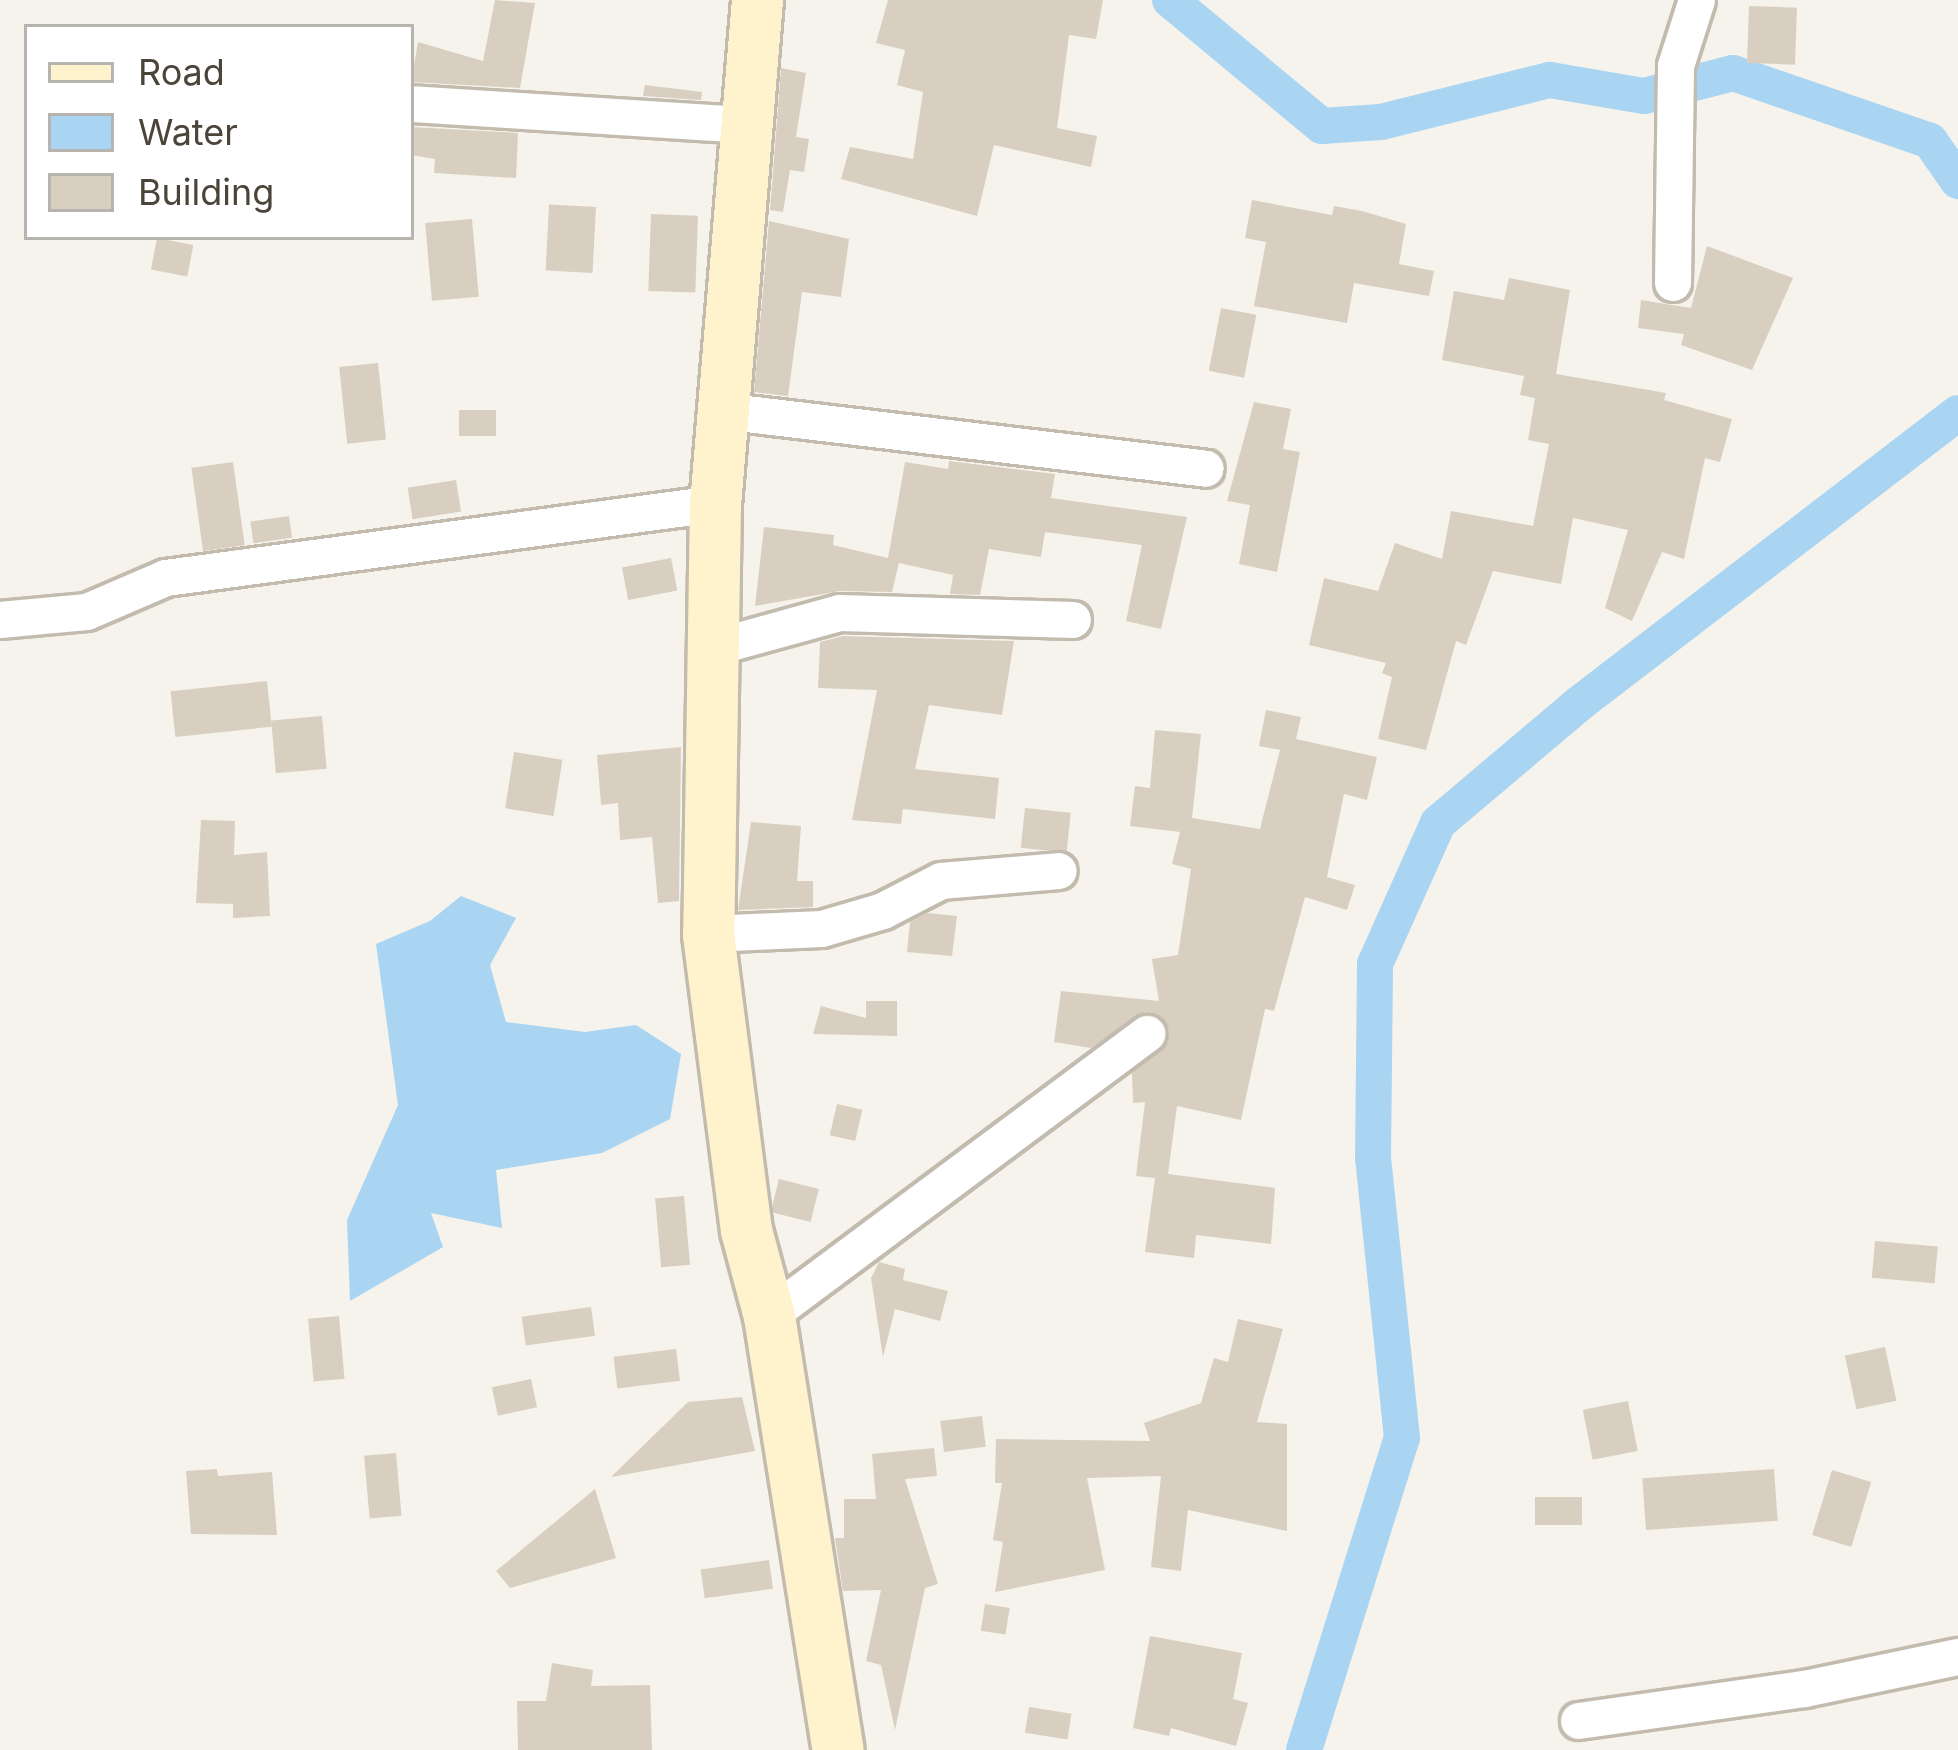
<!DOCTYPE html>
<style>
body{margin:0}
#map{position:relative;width:1958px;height:1750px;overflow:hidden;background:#f6f3ec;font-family:Inter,sans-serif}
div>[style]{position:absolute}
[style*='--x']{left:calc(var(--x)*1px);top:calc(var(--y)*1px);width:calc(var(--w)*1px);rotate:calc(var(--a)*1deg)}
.water>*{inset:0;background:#a9d4f2}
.canal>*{height:36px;margin:-18px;padding:0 18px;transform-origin:18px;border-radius:18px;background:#a9d4f2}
.building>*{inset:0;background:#d8cfc1;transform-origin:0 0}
.roads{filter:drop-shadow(3px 0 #c2bbae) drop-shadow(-3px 0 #c2bbae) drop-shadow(0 3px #c2bbae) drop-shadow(0 -3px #c2bbae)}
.street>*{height:36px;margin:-18px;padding:0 18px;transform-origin:18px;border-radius:18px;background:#fff}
.secondary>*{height:51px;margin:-25.5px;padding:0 25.5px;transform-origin:25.5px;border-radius:25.5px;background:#fff3cd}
span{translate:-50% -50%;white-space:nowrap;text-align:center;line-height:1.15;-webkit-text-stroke:12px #fff;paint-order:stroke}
.legend{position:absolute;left:24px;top:24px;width:390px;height:216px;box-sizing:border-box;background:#fff;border:3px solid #b7b4b0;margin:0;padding:15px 21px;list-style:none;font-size:36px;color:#4b4439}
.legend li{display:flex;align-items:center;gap:24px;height:60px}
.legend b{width:60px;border:3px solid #b7b4b0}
</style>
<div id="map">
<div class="water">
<div style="clip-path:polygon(461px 896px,516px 918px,490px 965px,506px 1022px,585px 1032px,636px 1025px,681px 1054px,670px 1119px,602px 1153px,496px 1170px,502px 1228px,431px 1213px,443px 1247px,350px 1301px,347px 1220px,398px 1105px,376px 944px,430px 921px)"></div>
</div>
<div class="canal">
<div style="--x:1170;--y:0;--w:197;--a:39.7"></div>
<div style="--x:1322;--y:126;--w:59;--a:-3.9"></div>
<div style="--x:1381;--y:122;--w:174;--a:-14"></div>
<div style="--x:1550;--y:80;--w:95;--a:9.7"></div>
<div style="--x:1644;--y:96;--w:92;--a:-14.5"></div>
<div style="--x:1733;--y:73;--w:208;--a:19"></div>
<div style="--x:1930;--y:141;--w:49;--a:55"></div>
<div style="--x:1304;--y:1750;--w:327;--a:-72.6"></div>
<div style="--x:1402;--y:1438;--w:281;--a:-95.9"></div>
<div style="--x:1373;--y:1158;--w:194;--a:-89.4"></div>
<div style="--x:1375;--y:964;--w:154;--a:-65.9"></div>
<div style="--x:1438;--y:823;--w:186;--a:-40.2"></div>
<div style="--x:1580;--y:703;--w:476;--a:-37.5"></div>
</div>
<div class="building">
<div style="clip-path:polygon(495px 0,535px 3px,520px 88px,411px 82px,418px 42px,483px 61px)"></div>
<div style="clip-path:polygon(888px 0,1103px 0,1096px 39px,1069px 35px,1057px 128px,1097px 136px,1091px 167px,994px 145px,977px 216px,841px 179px,850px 147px,913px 159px,923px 92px,897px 85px,905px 50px,876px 43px)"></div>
<div style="left:1749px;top:6px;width:48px;height:57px;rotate:2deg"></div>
<div style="clip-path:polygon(781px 68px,806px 73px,796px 137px,809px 139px,804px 172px,790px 170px,783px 212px,770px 210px)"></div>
<div style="clip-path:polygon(645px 85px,702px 92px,701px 100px,643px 96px)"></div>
<div style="clip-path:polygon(411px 127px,518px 133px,516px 178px,434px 173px,435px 159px,411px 155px)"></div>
<div style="clip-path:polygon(1252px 200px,1332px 215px,1334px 206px,1362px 211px,1406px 224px,1399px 264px,1434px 271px,1429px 296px,1354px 283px,1347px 323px,1254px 306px,1266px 242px,1245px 238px)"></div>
<div style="left:596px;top:207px;width:66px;height:47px;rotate:93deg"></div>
<div style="left:651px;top:214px;width:47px;height:77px;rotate:2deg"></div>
<div style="left:472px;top:219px;width:78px;height:47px;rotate:85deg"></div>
<div style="clip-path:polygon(769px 221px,849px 239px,841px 297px,802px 292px,788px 396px,754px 392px)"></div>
<div style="left:157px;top:238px;width:37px;height:32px;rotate:11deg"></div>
<div style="clip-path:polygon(1707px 246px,1793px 278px,1752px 370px,1681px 345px,1684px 334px,1638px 328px,1641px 300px,1691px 308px)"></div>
<div style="clip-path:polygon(1509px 278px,1570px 290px,1556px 374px,1666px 393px,1664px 400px,1732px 419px,1720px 462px,1705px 458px,1684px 559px,1662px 552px,1632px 621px,1605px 608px,1628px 530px,1573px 518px,1561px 584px,1493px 571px,1466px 645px,1456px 641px,1426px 750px,1378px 739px,1392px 677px,1382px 673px,1386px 663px,1309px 645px,1324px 578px,1378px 591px,1395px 543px,1442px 559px,1451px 511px,1533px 526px,1549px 444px,1528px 440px,1535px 398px,1520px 395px,1524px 376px,1442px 360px,1454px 291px,1504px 300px)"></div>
<div style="left:1221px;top:308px;width:36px;height:64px;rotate:11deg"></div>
<div style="left:378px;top:363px;width:77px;height:39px;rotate:84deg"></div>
<div style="clip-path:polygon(1254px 402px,1291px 409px,1283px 449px,1300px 452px,1277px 572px,1239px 564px,1250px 505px,1227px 501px)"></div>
<div style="left:459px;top:410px;width:37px;height:26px"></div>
<div style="clip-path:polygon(949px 461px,1055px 474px,1051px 498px,1187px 517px,1161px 629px,1126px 621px,1142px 545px,1045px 532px,1041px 557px,989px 549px,980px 595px,950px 594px,953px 575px,899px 563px,892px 592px,840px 591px,755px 606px,764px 527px,834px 535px,833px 545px,888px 558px,905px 462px,948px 469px)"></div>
<div style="left:233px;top:462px;width:84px;height:42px;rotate:82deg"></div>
<div style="left:456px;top:480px;width:32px;height:49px;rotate:81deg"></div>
<div style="left:289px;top:516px;width:22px;height:39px;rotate:82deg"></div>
<div style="left:671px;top:558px;width:33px;height:50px;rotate:79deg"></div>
<div style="clip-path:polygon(843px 636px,1014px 641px,1002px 715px,929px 705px,915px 769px,999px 778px,995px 819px,903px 809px,901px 824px,852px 820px,877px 690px,818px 688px,820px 642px)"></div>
<div style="left:267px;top:681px;width:46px;height:97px;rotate:84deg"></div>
<div style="clip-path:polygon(1266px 710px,1301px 717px,1296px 739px,1377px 757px,1367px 800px,1344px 794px,1327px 877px,1355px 885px,1347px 910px,1305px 897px,1274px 1011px,1265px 1009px,1241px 1120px,1177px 1106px,1168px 1174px,1275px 1188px,1271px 1244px,1196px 1235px,1194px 1258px,1145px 1252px,1155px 1178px,1136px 1176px,1145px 1102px,1133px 1103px,1132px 1073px,1161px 1051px,1169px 1030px,1146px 1012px,1091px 1048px,1054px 1042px,1061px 991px,1159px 1001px,1152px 959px,1178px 955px,1191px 869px,1172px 864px,1180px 832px,1130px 826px,1135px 786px,1150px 788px,1155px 730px,1201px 734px,1192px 818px,1260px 829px,1280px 750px,1259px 746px)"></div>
<div style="left:322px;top:716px;width:53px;height:51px;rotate:85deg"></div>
<div style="clip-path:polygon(681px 747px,679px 901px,658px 903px,652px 837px,620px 840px,618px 803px,601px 805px,597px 755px)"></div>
<div style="left:514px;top:752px;width:49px;height:57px;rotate:9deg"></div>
<div style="left:1025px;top:808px;width:46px;height:40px;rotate:6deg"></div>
<div style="clip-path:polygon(201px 820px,235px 821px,234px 855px,267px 852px,270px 916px,233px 918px,233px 904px,196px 903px)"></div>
<div style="clip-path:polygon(751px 822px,801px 826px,797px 881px,813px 881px,813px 907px,738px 910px)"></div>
<div style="clip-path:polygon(928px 913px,957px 916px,952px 956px,907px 952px,910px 922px)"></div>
<div style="clip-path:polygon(866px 1001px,897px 1001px,897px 1036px,813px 1034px,821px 1006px,866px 1018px)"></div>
<div style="left:837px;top:1104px;width:26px;height:32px;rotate:13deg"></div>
<div style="left:779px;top:1179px;width:41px;height:34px;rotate:14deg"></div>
<div style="left:684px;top:1196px;width:69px;height:29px;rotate:85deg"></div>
<div style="left:1875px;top:1241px;width:63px;height:37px;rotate:5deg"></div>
<div style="clip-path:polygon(879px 1262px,905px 1269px,903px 1280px,948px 1291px,940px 1321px,895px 1309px,883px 1357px,871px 1278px)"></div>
<div style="left:591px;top:1307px;width:29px;height:70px;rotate:82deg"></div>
<div style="left:339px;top:1316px;width:63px;height:31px;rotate:85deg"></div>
<div style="clip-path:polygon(1238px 1319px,1283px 1329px,1257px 1422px,1287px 1424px,1287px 1531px,1188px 1510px,1181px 1571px,1151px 1567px,1161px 1476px,1087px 1478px,1105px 1570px,995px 1592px,1003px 1542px,993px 1540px,1002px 1483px,995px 1483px,996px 1439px,1150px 1441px,1144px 1423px,1201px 1403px,1214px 1358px,1228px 1362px)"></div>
<div style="left:1885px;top:1347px;width:55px;height:41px;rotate:78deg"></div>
<div style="left:676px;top:1349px;width:32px;height:63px;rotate:83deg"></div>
<div style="left:531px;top:1379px;width:29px;height:40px;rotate:78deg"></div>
<div style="clip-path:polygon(742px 1397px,755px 1451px,611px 1477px,688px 1402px)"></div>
<div style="left:1628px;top:1401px;width:51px;height:46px;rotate:79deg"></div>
<div style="left:982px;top:1416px;width:31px;height:42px;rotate:83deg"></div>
<div style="clip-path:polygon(934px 1448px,937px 1476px,905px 1479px,938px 1584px,925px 1588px,895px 1730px,881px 1665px,866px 1661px,881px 1590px,843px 1591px,835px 1538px,844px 1538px,844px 1499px,876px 1499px,872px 1454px)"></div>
<div style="left:396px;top:1453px;width:63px;height:32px;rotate:85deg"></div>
<div style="clip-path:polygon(217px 1469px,218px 1476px,272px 1472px,277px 1535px,191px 1534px,186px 1471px)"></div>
<div style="left:1774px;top:1469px;width:52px;height:132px;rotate:86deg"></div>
<div style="left:1832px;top:1470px;width:41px;height:68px;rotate:17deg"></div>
<div style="clip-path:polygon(595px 1489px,616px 1558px,510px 1588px,496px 1571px)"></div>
<div style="left:1535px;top:1497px;width:47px;height:28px"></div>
<div style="left:769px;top:1560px;width:29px;height:69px;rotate:82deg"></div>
<div style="left:985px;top:1604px;width:25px;height:27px;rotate:9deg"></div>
<div style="clip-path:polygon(1150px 1636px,1242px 1653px,1233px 1699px,1248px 1703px,1236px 1746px,1171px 1728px,1169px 1736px,1133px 1728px)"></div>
<div style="clip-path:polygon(552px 1663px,593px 1670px,591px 1686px,650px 1685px,652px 1750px,518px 1750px,517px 1701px,546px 1701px)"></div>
<div style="left:1029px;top:1707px;width:43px;height:26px;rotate:9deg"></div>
</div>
<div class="roads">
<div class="street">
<div style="--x:411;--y:104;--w:334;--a:3.6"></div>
<div style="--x:1673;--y:283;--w:217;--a:-89.2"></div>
<div style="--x:1676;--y:66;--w:69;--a:-72.3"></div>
<div style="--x:722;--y:411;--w:487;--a:6.8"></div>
<div style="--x:0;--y:620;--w:87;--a:-5.3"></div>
<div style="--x:87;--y:612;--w:86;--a:-23.3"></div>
<div style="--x:166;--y:578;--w:554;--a:-7.68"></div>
<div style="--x:713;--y:648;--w:132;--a:-15.4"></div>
<div style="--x:840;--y:613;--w:233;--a:1.7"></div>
<div style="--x:708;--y:934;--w:114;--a:-2.5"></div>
<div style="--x:822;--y:929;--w:64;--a:-16.4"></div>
<div style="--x:883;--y:911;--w:65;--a:-27.3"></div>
<div style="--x:941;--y:881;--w:118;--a:-4.8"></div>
<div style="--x:769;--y:1316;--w:472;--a:-36.7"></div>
<div style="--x:1579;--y:1721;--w:228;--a:-8.1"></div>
<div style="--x:1805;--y:1689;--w:156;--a:-11.8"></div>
</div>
<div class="secondary">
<div style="--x:757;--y:0;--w:506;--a:94.76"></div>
<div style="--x:715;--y:504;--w:430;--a:90.9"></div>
<div style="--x:708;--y:934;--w:298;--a:82.7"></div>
<div style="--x:746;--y:1230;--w:89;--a:75"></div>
<div style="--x:769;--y:1316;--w:439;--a:81"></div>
</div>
</div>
<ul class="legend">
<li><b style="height:15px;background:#fff3cd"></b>Road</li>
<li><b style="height:33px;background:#a9d4f2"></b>Water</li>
<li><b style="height:33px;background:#d8cfc1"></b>Building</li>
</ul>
</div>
